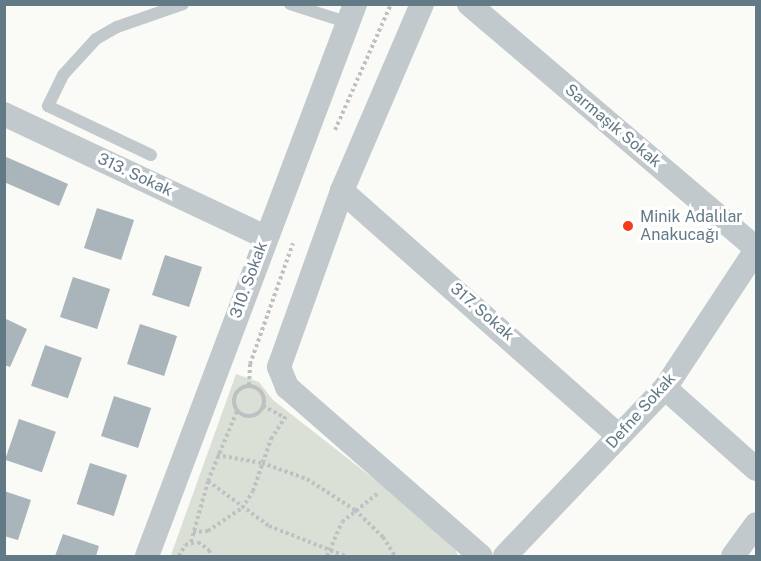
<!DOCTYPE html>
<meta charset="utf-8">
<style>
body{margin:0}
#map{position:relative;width:761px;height:561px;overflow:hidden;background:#fafaf7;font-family:"Public Sans",sans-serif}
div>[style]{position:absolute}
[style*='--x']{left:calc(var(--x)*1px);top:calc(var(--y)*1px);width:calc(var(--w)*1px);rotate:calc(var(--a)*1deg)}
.green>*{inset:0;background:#dae0d6}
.building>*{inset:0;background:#a9b5ba;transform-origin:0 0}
.path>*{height:4px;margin-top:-2px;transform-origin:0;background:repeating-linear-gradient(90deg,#bdc1c4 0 3px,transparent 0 6px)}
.path>.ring{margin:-2px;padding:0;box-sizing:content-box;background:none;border:4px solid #bdc1c4;border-radius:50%}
.lane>*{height:12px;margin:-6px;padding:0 6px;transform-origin:6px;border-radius:6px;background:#c2c9cc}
.street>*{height:24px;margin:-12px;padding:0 12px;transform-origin:12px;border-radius:12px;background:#c2c9cc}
.dots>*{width:16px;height:16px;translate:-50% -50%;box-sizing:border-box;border:3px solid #fff;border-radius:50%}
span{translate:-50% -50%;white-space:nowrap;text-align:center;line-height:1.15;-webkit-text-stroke:6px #fff;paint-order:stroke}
.street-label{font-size:16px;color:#627986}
.poi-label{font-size:16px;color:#627986}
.left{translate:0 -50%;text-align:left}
.frame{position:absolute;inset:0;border:6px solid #627986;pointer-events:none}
</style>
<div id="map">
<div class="green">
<div style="clip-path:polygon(236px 374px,259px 382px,273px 400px,452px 540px,458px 556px,171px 555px)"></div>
</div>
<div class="building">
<div style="clip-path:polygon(4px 156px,68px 184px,59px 206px,4px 182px)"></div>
<div style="left:97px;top:208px;width:39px;height:42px;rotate:18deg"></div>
<div style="left:165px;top:255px;width:39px;height:42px;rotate:18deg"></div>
<div style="left:73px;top:277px;width:39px;height:42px;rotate:18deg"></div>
<div style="clip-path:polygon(4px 318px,27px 329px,10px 367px,4px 365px)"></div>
<div style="left:140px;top:324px;width:39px;height:42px;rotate:18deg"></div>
<div style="left:45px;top:345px;width:39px;height:43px;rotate:19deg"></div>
<div style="left:114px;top:396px;width:39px;height:42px;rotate:18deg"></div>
<div style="left:19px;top:419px;width:39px;height:43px;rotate:19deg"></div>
<div style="left:90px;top:463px;width:39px;height:43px;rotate:18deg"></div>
<div style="clip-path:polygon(4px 491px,31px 500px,18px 540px,4px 536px)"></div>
<div style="clip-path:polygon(63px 534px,99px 546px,96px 556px,55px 556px)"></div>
</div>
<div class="path">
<div style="--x:335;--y:130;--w:138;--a:-66"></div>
<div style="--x:249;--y:385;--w:21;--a:-87"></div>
<div style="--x:250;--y:364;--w:128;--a:-70.4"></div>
<div class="ring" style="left:234px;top:386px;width:26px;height:26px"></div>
<div style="--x:263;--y:406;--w:21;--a:28"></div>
<div style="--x:217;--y:455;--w:46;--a:10.1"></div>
<div style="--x:262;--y:463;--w:48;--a:19.6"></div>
<div style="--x:307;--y:479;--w:57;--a:32.9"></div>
<div style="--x:355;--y:510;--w:39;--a:44"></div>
<div style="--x:383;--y:537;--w:22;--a:58"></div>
<div style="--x:208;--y:481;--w:76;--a:36.4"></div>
<div style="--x:269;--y:526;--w:82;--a:21.5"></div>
<div style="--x:193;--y:532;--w:15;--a:-4"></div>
<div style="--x:208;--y:531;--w:41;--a:-34.1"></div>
<div style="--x:242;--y:508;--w:20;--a:-57"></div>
<div style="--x:253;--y:491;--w:55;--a:-70.9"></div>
<div style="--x:271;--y:439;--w:27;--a:-57"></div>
<div style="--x:191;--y:542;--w:63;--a:-74.4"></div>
<div style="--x:208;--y:481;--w:76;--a:-67.5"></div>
<div style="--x:179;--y:556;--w:13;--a:-61"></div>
<div style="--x:185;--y:545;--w:13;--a:-13"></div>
<div style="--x:198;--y:542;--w:14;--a:36"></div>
<div style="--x:209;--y:550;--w:6;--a:72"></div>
<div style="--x:327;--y:556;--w:37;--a:-66"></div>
<div style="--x:342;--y:522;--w:45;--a:-38.7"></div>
</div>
<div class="lane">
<div style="--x:290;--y:4;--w:59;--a:17.8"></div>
<div style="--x:151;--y:155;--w:114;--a:-154.6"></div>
<div style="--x:48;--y:106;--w:34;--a:-64"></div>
<div style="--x:63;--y:75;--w:49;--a:-47.5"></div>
<div style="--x:96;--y:39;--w:24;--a:-30"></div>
<div style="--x:117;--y:27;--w:70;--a:-19.2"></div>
</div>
<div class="street">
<div style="--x:422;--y:4;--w:203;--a:113.2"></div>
<div style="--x:342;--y:191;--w:187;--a:109.7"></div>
<div style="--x:279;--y:367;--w:22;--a:68"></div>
<div style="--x:287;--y:387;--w:257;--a:41.1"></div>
<div style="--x:469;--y:4;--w:377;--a:40.4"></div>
<div style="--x:4;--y:114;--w:289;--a:25.2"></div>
<div style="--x:342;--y:191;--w:370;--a:41.5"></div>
<div style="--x:665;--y:388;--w:122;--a:41.7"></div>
<div style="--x:147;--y:556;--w:590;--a:-69.35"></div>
<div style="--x:505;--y:556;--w:232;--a:-46.4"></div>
<div style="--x:665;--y:388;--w:165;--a:-56.6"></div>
<div style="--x:733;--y:556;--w:39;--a:-54"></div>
</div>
<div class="dots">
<div style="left:628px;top:226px;background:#f53b1c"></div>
</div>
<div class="street-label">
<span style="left:613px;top:126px;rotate:40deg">Sarmaşık Sokak</span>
<span style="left:135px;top:175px;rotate:25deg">313. Sokak</span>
<span style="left:249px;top:280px;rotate:-70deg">310. Sokak</span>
<span style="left:482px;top:312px;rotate:41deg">317. Sokak</span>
<span style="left:641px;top:411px;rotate:-48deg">Defne Sokak</span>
</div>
<div class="poi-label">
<span class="left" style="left:640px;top:226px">Minik Adalılar<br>Anakucağı</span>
</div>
<div class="frame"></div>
</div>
